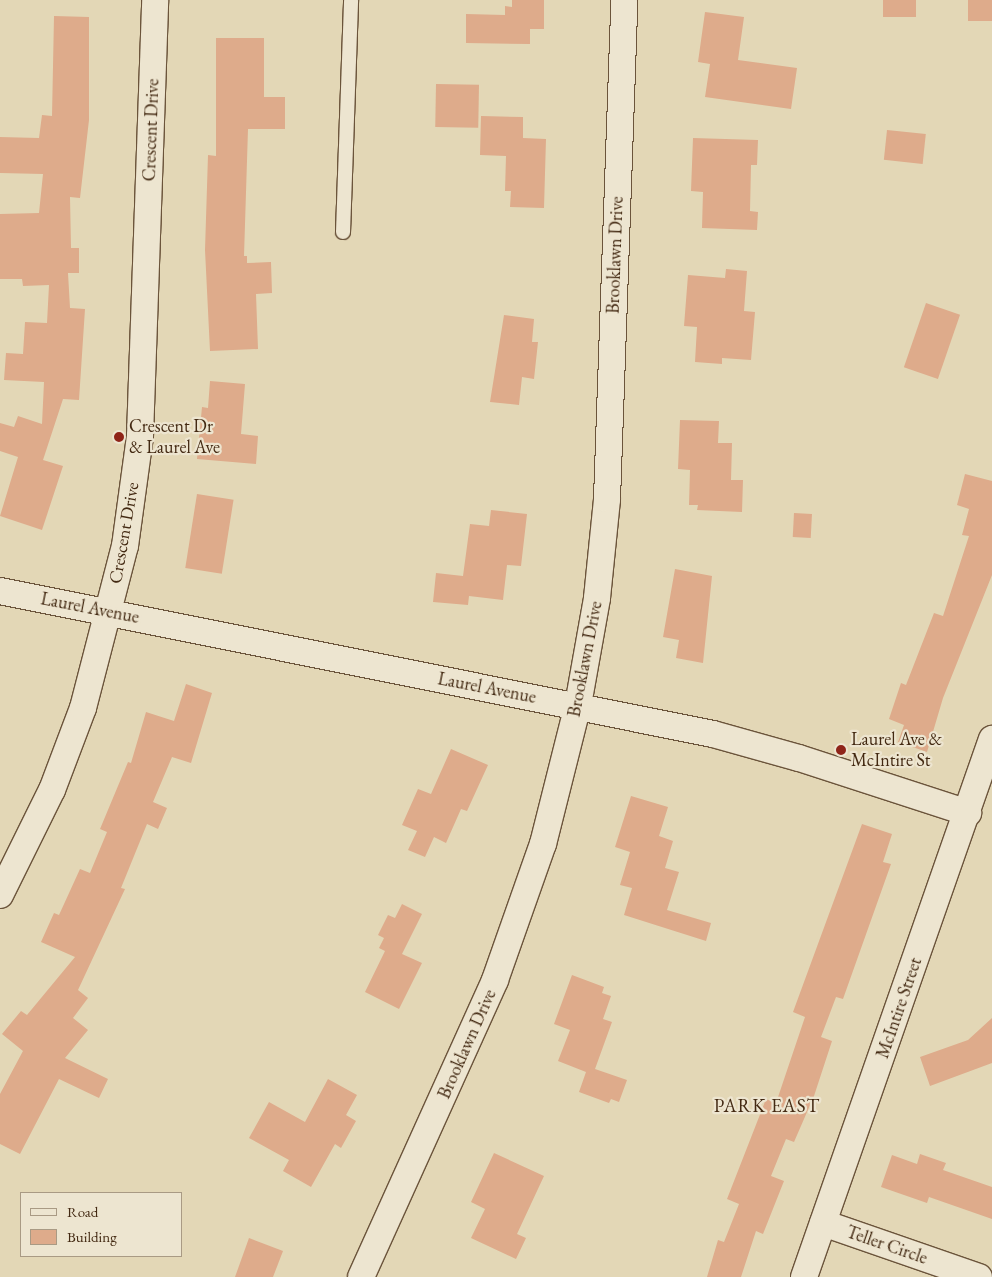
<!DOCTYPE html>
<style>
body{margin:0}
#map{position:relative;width:992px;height:1277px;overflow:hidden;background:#e3d7b6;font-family:"EB Garamond",serif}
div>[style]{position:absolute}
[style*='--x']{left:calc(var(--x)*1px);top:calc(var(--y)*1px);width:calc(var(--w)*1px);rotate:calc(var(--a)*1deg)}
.building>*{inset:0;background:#deab8b;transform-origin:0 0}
.roads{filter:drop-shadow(1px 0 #6b543b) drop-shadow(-1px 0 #6b543b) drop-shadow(0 1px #6b543b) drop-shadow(0 -1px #6b543b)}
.lane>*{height:14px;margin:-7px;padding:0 7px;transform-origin:7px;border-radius:7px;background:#ede5d0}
.street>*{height:26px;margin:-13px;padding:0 13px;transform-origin:13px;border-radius:13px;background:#ede5d0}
.dots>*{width:14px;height:14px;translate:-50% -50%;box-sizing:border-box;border:2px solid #ede5d0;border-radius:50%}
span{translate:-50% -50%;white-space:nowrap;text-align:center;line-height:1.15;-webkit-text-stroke:4.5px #ede5d0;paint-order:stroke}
.street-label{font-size:18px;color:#432912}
.poi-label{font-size:18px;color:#432912}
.left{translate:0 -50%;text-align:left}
.neighbourhood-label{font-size:19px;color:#432912;letter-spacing:1px}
.legend{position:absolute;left:20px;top:1192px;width:162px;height:65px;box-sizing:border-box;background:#ede5d0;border:1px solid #a99a84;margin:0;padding:6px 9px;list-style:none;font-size:15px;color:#432912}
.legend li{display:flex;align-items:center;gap:10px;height:25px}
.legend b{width:25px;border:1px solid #a99a84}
</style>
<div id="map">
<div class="building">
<div style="clip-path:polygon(512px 0,544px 0,544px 29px,530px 29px,530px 44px,466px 43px,466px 14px,505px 15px,505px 6px,512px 7px)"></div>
<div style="left:883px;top:0;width:33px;height:17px"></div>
<div style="left:968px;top:0;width:24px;height:21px"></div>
<div style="clip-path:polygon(705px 12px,744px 17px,738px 60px,797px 68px,791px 109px,705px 97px,710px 64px,698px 62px)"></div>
<div style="clip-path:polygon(54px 16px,89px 17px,89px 120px,80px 198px,70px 197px,71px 248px,79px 248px,79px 273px,68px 273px,70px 308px,85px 309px,79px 400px,63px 399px,43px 460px,63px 466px,42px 530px,0 516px,18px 457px,0 451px,0 423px,14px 427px,18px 416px,42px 424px,44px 382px,4px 380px,6px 353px,23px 354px,25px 322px,47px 323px,49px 285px,23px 286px,22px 279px,0 279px,0 214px,39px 213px,43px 174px,0 173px,0 137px,39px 138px,42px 115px,52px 116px)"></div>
<div style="clip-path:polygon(216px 38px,264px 38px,264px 97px,285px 97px,285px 129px,248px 129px,244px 256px,247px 256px,247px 263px,271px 262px,272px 293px,256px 294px,258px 349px,210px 351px,205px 250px,208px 155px,216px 156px)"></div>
<div style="left:436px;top:84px;width:43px;height:43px;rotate:1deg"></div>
<div style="clip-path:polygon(481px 116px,523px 117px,523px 138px,546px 139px,544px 208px,510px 207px,511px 191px,505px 191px,506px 156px,480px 155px)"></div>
<div style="left:887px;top:130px;width:39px;height:30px;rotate:6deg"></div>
<div style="clip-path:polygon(693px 138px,758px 140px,757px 165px,751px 165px,750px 211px,758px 212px,757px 230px,702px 228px,703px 192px,691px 191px)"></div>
<div style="clip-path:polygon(726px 269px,747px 271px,744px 311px,755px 312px,751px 360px,722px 358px,722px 364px,695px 362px,697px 327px,684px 326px,688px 275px,725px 278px)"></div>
<div style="left:926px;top:303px;width:36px;height:68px;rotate:19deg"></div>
<div style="clip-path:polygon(504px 315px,534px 319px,532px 342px,538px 342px,534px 379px,522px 377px,519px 405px,490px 402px)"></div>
<div style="clip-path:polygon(210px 381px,245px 384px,241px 434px,258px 436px,256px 464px,197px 459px,202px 407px,208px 408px)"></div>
<div style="clip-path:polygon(680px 420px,719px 421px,718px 443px,732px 443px,731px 480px,743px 480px,742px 512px,697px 510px,698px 505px,689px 505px,690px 470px,678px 469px)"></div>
<div style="clip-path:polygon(965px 474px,992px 481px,992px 575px,943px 698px,927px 752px,898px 742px,904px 725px,889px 719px,901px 683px,906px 685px,934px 613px,943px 616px,969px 536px,962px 535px,969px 509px,957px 505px)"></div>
<div style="left:197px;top:494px;width:37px;height:75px;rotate:9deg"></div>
<div style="clip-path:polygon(491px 510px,527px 514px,521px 566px,507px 565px,503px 600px,469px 596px,468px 605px,433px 602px,436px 573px,463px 576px,470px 524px,489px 526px)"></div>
<div style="left:794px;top:513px;width:18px;height:24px;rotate:3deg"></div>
<div style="clip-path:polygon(675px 569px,712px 576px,703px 663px,676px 658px,679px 640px,663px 637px)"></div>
<div style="clip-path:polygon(186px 684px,212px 693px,191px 763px,172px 757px,153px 802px,167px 808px,158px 829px,147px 824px,121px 888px,125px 889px,78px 990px,88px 998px,73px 1018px,88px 1030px,65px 1058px,108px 1079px,99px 1098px,59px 1079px,20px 1154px,0 1144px,0 1094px,23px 1051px,2px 1034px,21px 1011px,27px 1015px,75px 957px,41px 942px,54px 913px,59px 915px,80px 869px,90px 873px,107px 832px,100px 829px,128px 762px,131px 763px,146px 712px,174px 721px)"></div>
<div style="clip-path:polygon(451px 749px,488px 765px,467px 811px,461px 809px,446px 843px,434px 837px,425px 857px,408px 850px,417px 831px,402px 825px,418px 789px,431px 794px)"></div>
<div style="clip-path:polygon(631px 796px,668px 807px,659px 836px,673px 841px,665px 868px,679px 872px,667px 910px,711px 923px,706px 941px,624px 915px,632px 888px,620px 885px,630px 852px,615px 847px)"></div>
<div style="clip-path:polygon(862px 824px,892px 834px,883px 862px,891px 864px,843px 999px,836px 997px,821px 1037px,832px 1041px,814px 1096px,794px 1142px,786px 1139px,771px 1176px,784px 1181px,763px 1234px,756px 1231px,741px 1277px,707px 1277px,718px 1240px,724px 1242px,739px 1204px,727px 1199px,766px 1099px,776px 1103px,805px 1017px,793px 1012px)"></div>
<div style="clip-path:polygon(402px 904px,422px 914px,402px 954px,422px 963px,399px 1009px,365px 992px,385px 951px,379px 948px,384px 938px,378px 935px,388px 915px,395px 918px)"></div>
<div style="clip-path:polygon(572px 975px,604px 987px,602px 993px,611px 996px,603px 1019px,612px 1022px,595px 1069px,627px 1080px,619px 1102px,611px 1099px,609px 1103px,579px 1092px,586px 1072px,558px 1061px,570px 1030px,554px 1024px)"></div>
<div style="clip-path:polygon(992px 1018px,992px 1063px,930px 1086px,920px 1057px,968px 1040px)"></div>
<div style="clip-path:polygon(328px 1079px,357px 1095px,346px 1115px,356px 1121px,341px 1148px,335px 1144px,311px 1187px,283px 1171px,289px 1160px,249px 1138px,269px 1102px,305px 1122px)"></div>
<div style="clip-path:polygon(494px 1153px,544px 1176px,517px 1234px,526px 1238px,516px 1259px,471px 1238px,485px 1209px,471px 1202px)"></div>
<div style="clip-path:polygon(920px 1154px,946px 1163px,943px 1170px,992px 1187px,992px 1219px,929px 1197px,927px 1203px,881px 1187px,892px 1155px,917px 1164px)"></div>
<div style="clip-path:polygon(249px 1238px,283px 1251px,273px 1277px,235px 1277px)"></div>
</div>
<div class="roads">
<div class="lane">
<div style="--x:343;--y:232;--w:232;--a:-88"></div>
</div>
<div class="street">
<div style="--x:0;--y:591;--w:727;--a:11.34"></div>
<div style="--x:713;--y:734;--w:89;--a:15.6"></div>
<div style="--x:799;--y:758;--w:178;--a:18"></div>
<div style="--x:0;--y:895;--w:117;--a:-63.7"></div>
<div style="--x:52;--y:790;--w:88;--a:-69.3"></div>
<div style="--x:83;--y:708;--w:167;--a:-75.5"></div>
<div style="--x:125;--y:546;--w:111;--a:-82.2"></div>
<div style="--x:140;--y:436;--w:436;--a:-88"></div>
<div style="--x:823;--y:1223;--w:165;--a:19.1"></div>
<div style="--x:361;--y:1277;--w:326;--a:-65.7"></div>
<div style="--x:495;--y:980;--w:144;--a:-70.6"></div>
<div style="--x:543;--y:844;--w:143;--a:-75.9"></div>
<div style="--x:578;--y:705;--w:109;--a:-79.9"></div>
<div style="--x:597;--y:598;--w:100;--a:-84.2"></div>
<div style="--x:607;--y:499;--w:499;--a:-88"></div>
<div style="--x:804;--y:1277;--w:570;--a:-70.74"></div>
</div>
</div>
<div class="dots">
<div style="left:119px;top:437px;background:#8f2418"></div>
<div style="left:841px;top:750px;background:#8f2418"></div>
</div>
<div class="street-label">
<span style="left:151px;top:130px;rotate:-88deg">Crescent Drive</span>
<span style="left:615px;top:255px;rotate:-88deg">Brooklawn Drive</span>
<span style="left:124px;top:533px;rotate:-80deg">Crescent Drive</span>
<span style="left:90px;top:608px;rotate:11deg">Laurel Avenue</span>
<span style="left:585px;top:659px;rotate:-79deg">Brooklawn Drive</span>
<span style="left:487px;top:688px;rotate:11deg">Laurel Avenue</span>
<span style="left:899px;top:1008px;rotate:-71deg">McIntire Street</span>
<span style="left:467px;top:1044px;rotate:-66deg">Brooklawn Drive</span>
<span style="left:887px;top:1245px;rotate:19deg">Teller Circle</span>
</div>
<div class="poi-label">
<span class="left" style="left:129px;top:437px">Crescent Dr<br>&amp; Laurel Ave</span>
<span class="left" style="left:851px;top:750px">Laurel Ave &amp;<br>McIntire St</span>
</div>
<div class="neighbourhood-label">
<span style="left:767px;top:1106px">PARK EAST</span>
</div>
<ul class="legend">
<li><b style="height:6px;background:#ede5d0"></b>Road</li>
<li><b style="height:14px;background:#deab8b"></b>Building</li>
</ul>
</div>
